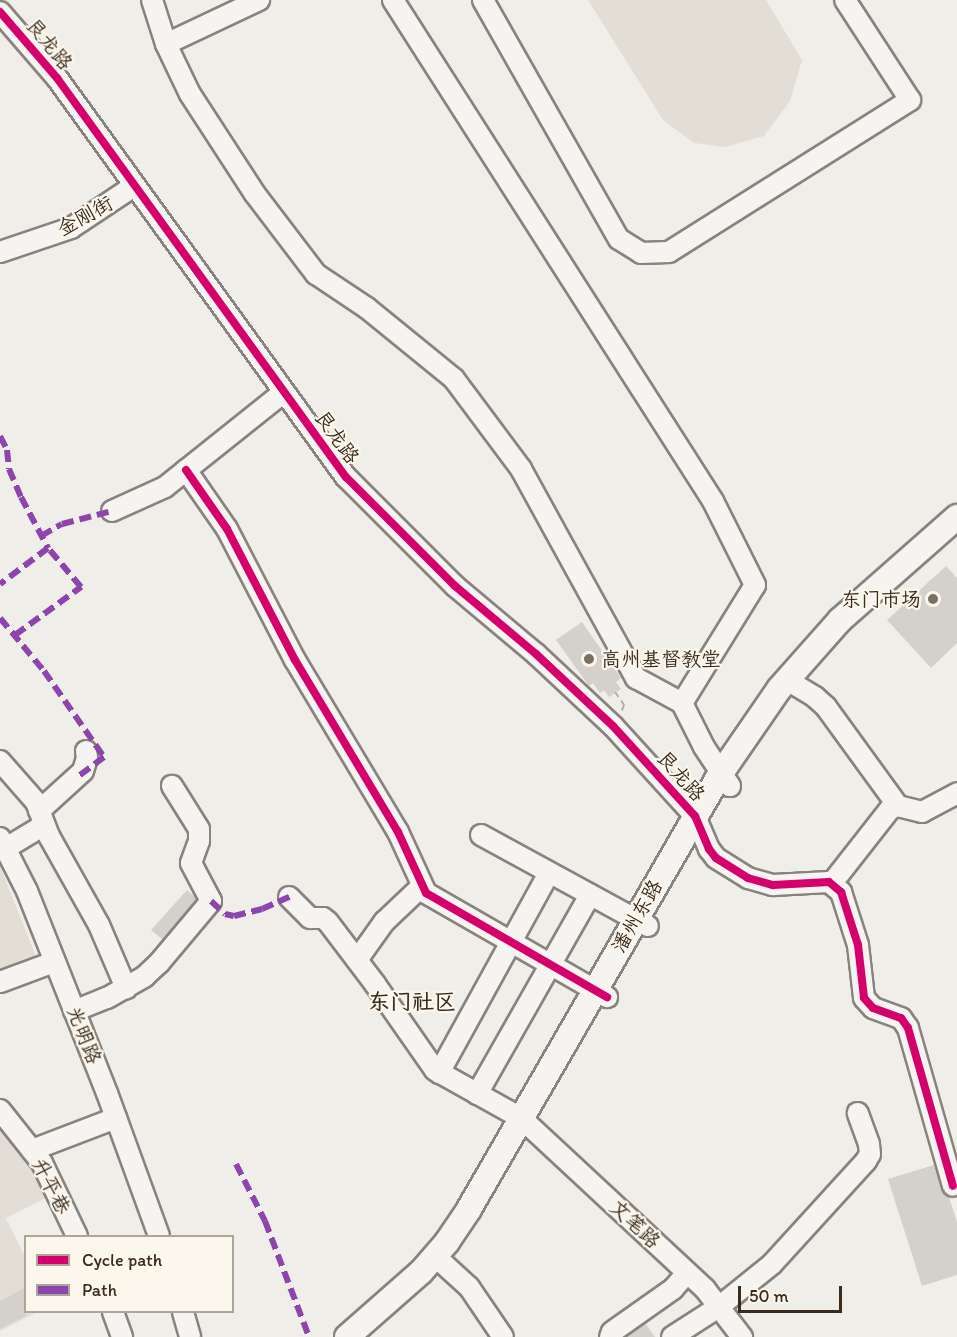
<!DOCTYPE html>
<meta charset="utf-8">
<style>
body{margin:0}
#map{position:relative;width:957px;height:1337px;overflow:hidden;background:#f0eee8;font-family:Itim,"LXGW WenKai TC",sans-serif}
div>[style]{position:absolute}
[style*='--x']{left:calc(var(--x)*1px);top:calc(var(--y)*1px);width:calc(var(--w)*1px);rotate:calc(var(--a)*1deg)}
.built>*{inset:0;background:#e3ded5}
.building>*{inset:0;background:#d4d1cc}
.path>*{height:2px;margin-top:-1px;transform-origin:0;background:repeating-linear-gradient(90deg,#b2afab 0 6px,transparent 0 10.5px)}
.roads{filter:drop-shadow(2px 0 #88837e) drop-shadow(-2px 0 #88837e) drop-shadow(0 2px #88837e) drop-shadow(0 -2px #88837e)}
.minor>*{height:20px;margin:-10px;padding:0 10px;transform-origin:10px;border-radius:10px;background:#f5f4f0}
.major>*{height:24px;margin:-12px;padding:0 12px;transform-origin:12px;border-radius:12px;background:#f5f4f0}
.quiet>*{height:6px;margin-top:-3px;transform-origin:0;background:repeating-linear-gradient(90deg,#8e44ad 0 12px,transparent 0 18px)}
.cycleway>*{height:8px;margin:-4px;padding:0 4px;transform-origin:4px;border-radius:4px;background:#d6006c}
.dots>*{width:16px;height:16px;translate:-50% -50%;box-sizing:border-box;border:3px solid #fbf7ec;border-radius:50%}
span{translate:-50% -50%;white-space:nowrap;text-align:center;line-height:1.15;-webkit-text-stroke:4.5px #fbf7ec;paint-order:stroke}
.street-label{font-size:20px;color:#3b2a1e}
.poi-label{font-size:20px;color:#3b2a1e}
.right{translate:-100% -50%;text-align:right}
.left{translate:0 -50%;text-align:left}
.quarter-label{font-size:22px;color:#3b2a1e;font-weight:700}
.legend{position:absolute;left:24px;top:1235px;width:210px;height:78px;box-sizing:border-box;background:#fbf7ec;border:2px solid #aea59a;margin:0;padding:8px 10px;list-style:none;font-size:18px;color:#3b2a1e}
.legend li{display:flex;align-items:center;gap:12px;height:30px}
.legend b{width:30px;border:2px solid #aea59a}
.scale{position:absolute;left:738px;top:1286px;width:104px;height:27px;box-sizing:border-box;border:3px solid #3b2a1e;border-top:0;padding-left:8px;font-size:18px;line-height:21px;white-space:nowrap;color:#3b2a1e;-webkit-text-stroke:4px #fbf7ec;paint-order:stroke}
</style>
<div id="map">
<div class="built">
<div style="clip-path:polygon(588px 0,766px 0,802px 60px,790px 101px,764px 136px,725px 147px,694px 143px,663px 120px)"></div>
<div style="clip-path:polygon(0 866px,37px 959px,0 974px)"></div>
<div style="clip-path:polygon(0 1119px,30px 1155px,50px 1196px,6px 1218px,25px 1257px,26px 1312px,37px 1312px,0 1331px)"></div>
</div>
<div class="building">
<div style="clip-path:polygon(946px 566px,957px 578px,957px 643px,931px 668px,887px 620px)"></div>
<div style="clip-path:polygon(582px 622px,621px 678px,616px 682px,621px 689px,609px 697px,604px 690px,600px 693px,593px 683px,589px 686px,556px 640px)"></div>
<div style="clip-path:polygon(187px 890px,197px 899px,163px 940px,151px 930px)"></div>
<div style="clip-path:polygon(934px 1165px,941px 1189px,949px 1197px,957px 1222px,957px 1275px,922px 1286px,888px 1179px)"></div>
<div style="clip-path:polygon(26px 1287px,26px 1316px,0 1329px,0 1301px)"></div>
<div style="clip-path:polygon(645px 1323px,655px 1337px,626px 1337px)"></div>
</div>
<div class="path">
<div style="--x:615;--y:692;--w:16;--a:55"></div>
<div style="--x:624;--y:705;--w:9;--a:111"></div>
</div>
<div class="roads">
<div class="minor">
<div style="--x:152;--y:0;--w:46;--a:72.3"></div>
<div style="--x:166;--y:44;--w:55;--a:64.4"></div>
<div style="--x:190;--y:94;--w:119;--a:57"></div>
<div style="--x:255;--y:194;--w:101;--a:52.7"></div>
<div style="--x:316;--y:274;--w:61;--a:33.7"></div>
<div style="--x:367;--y:308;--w:112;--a:39.2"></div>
<div style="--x:454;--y:379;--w:112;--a:53.3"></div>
<div style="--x:521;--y:469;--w:239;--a:61.2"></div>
<div style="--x:636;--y:678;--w:52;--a:28.5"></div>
<div style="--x:393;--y:0;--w:594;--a:57.43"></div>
<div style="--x:713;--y:501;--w:94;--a:63.4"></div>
<div style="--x:755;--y:585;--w:139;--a:121.7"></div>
<div style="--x:682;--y:703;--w:49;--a:63.4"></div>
<div style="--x:704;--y:747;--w:47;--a:56.3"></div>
<div style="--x:483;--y:0;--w:275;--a:60.4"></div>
<div style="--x:619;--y:239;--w:26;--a:32"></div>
<div style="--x:641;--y:253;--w:28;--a:-2"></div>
<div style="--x:669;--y:252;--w:285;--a:-32.2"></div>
<div style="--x:910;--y:100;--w:119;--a:-123"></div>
<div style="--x:0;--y:12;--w:87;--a:49.2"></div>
<div style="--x:57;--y:78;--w:493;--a:54.1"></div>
<div style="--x:346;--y:477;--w:154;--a:45"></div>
<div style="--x:455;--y:586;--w:106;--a:40"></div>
<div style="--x:536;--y:654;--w:105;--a:43.1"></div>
<div style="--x:613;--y:726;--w:122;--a:47.7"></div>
<div style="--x:695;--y:816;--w:36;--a:67"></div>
<div style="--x:709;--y:849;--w:11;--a:52"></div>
<div style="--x:716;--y:858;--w:38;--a:32"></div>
<div style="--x:748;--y:878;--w:26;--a:16"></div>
<div style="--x:773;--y:885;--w:56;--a:-3.1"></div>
<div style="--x:829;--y:882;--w:16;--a:40"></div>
<div style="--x:841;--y:892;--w:56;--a:72.2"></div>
<div style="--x:858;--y:945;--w:53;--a:83.5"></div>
<div style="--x:864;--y:998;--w:13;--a:48"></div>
<div style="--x:873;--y:1008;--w:30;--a:20"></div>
<div style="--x:901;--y:1018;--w:12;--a:55"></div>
<div style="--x:908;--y:1028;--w:164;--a:74.1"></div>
<div style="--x:166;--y:44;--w:103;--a:-25.3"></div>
<div style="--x:0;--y:252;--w:75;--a:-18.7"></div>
<div style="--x:71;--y:228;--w:76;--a:-33.7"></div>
<div style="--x:186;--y:470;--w:72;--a:55.2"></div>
<div style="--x:227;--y:529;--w:148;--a:62.6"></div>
<div style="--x:295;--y:660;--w:200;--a:59.1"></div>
<div style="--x:398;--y:832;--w:67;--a:65.3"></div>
<div style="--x:426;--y:893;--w:209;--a:29.9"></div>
<div style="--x:112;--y:511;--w:58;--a:-24.4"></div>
<div style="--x:165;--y:487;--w:152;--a:-38.6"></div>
<div style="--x:787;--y:680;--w:33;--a:31"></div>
<div style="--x:815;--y:697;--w:15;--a:42"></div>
<div style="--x:826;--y:707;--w:122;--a:54"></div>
<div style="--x:0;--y:761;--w:55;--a:48.7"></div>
<div style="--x:36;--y:802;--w:36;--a:69"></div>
<div style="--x:49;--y:836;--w:102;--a:60.7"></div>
<div style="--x:99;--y:925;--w:69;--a:66.8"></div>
<div style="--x:39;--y:811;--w:59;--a:-42.3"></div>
<div style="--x:83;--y:771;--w:14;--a:-73"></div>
<div style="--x:87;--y:758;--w:7;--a:-98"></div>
<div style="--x:481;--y:835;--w:190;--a:28.6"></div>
<div style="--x:0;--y:838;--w:59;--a:63"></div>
<div style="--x:27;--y:891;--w:217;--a:68.4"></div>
<div style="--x:107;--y:1093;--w:152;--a:70"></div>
<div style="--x:6;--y:848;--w:44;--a:-31.2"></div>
<div style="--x:832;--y:883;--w:94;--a:-51.9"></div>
<div style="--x:890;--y:809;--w:9;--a:-21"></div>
<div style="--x:898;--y:806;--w:25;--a:14"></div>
<div style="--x:922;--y:812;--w:40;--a:-28"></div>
<div style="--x:289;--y:897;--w:30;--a:45"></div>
<div style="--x:310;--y:918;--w:13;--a:0"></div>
<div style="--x:323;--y:918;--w:6;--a:39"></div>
<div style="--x:328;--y:922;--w:78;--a:52.8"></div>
<div style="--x:375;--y:984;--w:105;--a:55.1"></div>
<div style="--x:435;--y:1070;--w:98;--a:29.2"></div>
<div style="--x:521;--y:1118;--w:251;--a:42.9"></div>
<div style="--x:705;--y:1289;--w:61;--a:52.4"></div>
<div style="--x:357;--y:960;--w:47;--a:-54.6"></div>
<div style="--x:384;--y:922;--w:52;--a:-43.5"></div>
<div style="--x:0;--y:982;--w:58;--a:-20.3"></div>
<div style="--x:74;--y:1011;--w:35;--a:-22"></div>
<div style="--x:107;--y:998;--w:43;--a:-29.6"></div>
<div style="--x:144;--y:977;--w:21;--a:-43"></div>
<div style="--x:159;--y:963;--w:81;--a:-50"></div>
<div style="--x:211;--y:901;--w:43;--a:-117.8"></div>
<div style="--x:191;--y:863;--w:23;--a:-70"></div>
<div style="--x:199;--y:841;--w:12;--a:-90"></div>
<div style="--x:199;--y:829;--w:51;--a:-122.1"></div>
<div style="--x:439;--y:1073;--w:228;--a:-61.2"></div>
<div style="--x:477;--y:1094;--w:229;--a:-60.4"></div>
<div style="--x:0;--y:1110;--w:68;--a:51.6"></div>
<div style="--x:42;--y:1163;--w:81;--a:64.4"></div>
<div style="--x:32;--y:1150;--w:90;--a:-20.9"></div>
<div style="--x:436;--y:1257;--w:45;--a:42.3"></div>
<div style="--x:469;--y:1287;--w:60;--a:55.8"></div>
<div style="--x:113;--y:1312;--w:27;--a:70"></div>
<div style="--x:183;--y:1312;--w:26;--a:74"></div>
<div style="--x:610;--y:1337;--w:5;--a:-68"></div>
<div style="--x:612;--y:1332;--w:75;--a:-35.2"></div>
<div style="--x:673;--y:1289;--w:21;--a:-49"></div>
<div style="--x:672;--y:1337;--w:57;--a:-32.9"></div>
<div style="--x:720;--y:1306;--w:67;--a:-38.9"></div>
<div style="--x:772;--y:1264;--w:139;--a:-47.6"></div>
<div style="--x:866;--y:1161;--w:8;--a:-60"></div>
<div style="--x:870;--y:1154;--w:10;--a:-96"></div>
<div style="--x:869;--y:1144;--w:33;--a:-110"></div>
</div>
<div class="major">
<div style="--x:347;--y:1337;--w:98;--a:-41.3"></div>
<div style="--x:421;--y:1272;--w:40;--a:-49"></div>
<div style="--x:447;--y:1242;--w:40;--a:-56"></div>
<div style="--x:469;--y:1209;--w:496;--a:-60"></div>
<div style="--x:717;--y:779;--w:109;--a:-55.4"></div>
<div style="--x:779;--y:689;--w:92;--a:-48.5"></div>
<div style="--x:840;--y:620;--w:156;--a:-41.4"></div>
</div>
</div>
<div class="quiet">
<div style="--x:0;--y:436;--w:16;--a:63"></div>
<div style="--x:7;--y:450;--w:19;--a:84"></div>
<div style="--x:9;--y:469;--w:30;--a:67"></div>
<div style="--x:21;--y:497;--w:58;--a:62.1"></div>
<div style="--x:48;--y:548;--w:60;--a:143.1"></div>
<div style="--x:41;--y:536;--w:24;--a:-30"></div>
<div style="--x:62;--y:524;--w:52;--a:-14.6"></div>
<div style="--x:0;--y:618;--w:69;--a:50.3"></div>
<div style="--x:44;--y:671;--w:105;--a:55.1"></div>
<div style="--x:104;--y:757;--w:31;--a:143"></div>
<div style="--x:15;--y:635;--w:82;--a:-36"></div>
<div style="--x:81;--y:587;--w:51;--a:-130.2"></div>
<div style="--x:211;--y:901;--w:19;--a:43"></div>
<div style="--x:225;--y:914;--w:9;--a:13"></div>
<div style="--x:234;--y:916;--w:29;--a:-14"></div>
<div style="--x:262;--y:909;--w:30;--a:-24"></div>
<div style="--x:236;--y:1164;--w:64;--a:63"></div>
<div style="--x:265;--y:1221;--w:124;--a:69.2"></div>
</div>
<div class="cycleway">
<div style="--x:0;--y:12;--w:87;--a:49.2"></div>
<div style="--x:57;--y:78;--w:493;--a:54.1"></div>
<div style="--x:346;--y:477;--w:154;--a:45"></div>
<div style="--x:455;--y:586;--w:106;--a:40"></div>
<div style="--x:536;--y:654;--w:105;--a:43.1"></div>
<div style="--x:613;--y:726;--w:122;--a:47.7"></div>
<div style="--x:695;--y:816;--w:36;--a:67"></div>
<div style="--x:709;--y:849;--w:11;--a:52"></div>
<div style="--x:716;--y:858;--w:38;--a:32"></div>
<div style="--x:748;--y:878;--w:26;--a:16"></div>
<div style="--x:773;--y:885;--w:56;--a:-3.1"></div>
<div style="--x:829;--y:882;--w:16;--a:40"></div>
<div style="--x:841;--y:892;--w:56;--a:72.2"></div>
<div style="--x:858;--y:945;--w:53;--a:83.5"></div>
<div style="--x:864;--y:998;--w:13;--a:48"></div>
<div style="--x:873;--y:1008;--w:30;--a:20"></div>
<div style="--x:901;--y:1018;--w:12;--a:55"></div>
<div style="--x:908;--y:1028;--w:164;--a:74.1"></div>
<div style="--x:186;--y:470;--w:72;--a:55.2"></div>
<div style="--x:227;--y:529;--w:148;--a:62.6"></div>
<div style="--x:295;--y:660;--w:200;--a:59.1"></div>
<div style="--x:398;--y:832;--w:67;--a:65.3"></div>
<div style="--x:426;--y:893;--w:209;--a:29.9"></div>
</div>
<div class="dots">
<div style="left:933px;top:599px;background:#7a6f65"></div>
<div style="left:589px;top:659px;background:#7a6f65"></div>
</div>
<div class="street-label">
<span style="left:49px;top:44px;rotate:50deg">艮龙路</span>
<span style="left:85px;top:216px;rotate:-29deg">金刚街</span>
<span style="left:337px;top:437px;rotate:54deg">艮龙路</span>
<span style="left:681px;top:776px;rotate:48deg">艮龙路</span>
<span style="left:637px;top:916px;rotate:-60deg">潘州东路</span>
<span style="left:84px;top:1035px;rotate:68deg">光明路</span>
<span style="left:51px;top:1186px;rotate:63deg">升平巷</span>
<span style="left:635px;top:1224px;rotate:43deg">文笔路</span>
</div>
<div class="poi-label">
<span class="right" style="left:921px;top:599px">东门市场</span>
<span class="left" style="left:601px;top:659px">高州基督教堂</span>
</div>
<div class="quarter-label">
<span style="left:412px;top:1002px">东门社区</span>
</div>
<ul class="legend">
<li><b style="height:8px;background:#d6006c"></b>Cycle path</li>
<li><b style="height:8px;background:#8e44ad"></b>Path</li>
</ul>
<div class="scale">50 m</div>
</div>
